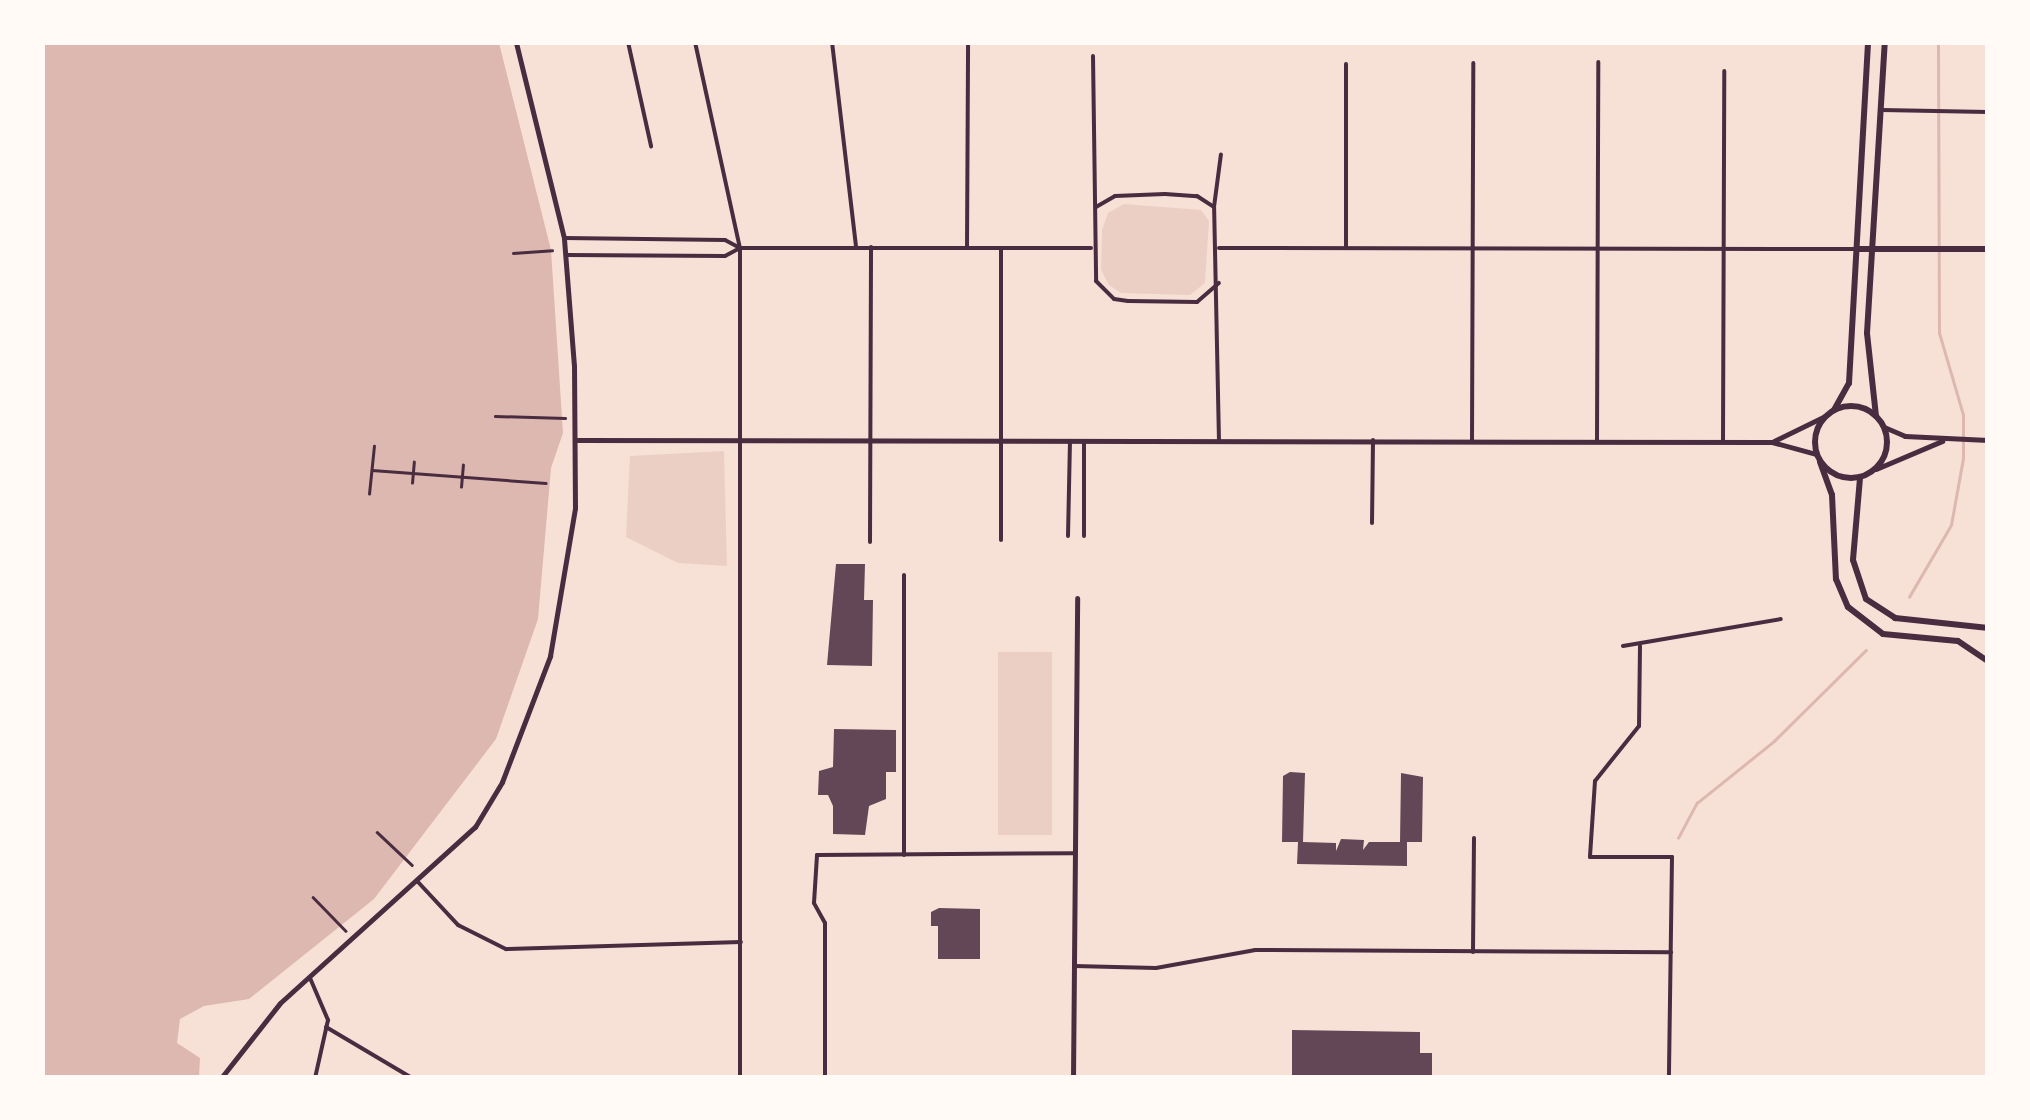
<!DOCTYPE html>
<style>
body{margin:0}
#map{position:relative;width:2030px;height:1120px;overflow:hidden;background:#f7e1d7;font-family:"PT Sans",sans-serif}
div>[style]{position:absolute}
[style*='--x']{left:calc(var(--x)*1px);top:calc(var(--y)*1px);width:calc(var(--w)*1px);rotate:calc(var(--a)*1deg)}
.green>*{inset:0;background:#ebcfc5;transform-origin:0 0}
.water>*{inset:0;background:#dcb8b0}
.stream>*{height:2.5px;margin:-1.25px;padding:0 1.25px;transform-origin:1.25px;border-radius:1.25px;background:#dcb8b0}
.building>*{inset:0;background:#644757}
.path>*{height:2.5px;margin:-1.25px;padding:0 1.25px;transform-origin:1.25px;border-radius:1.25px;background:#4a2c40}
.minor>*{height:4px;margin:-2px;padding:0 2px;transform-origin:2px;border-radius:2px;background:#4a2c40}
.tertiary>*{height:5px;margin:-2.5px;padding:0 2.5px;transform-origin:2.5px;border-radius:2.5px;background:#4a2c40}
.secondary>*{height:6px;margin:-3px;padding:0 3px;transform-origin:3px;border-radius:3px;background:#4a2c40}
.secondary>.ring{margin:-3px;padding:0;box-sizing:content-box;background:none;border:6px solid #4a2c40;border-radius:50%}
span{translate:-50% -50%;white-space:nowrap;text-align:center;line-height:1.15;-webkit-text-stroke:10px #fffaf5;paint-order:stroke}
.frame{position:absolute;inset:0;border:45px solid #fffaf5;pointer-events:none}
</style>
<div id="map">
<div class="green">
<div style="clip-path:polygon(1124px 204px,1201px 210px,1209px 221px,1205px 283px,1190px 295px,1121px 293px,1109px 285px,1101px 270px,1102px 230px,1108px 213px)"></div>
<div style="clip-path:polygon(724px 451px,727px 566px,678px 563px,626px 537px,630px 456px)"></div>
<div style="left:998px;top:652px;width:54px;height:183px"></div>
</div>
<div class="water">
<div style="clip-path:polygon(42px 43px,499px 43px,551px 250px,563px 433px,551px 468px,538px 619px,496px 739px,374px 899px,249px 999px,204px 1006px,180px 1019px,177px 1043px,200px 1058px,199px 1077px,43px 1077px)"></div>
</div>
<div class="stream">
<div style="--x:1909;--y:597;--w:83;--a:-59.7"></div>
<div style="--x:1951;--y:525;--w:68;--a:-79.8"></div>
<div style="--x:1963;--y:458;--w:43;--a:-90"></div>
<div style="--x:1963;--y:415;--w:85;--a:-106.3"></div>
<div style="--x:1939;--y:333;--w:291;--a:-90.2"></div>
<div style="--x:1678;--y:838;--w:40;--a:-62"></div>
<div style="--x:1697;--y:803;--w:99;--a:-38.8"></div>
<div style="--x:1774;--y:741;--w:129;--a:-44.7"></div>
</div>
<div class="building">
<div style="clip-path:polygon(836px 564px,865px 564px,864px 600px,873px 600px,872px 666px,827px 665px)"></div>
<div style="clip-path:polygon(834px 729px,896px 730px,896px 772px,886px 772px,886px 799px,869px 806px,865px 835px,833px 834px,833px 806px,828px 795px,818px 795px,819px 771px,833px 767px)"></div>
<div style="clip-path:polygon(1290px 772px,1305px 773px,1303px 842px,1336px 843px,1336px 851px,1341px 839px,1364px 840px,1363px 850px,1369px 842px,1400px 842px,1401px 773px,1423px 777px,1422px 842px,1407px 842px,1407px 866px,1297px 864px,1298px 842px,1282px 842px,1283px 776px)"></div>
<div style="clip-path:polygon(939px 908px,980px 909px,980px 959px,938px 959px,938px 926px,931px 926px,931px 912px)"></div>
<div style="clip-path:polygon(1292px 1030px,1420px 1032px,1420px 1053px,1432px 1053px,1432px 1078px,1292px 1078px)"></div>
</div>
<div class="path">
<div style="--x:513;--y:253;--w:39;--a:-4"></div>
<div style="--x:495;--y:416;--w:70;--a:1.6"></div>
<div style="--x:372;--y:470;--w:174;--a:4.3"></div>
<div style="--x:412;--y:483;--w:21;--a:-85"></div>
<div style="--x:461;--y:487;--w:22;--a:-85"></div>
<div style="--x:369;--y:494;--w:48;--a:-84.1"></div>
<div style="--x:377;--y:832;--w:48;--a:43.3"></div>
<div style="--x:313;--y:897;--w:47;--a:45.9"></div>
</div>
<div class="minor">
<div style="--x:628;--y:42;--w:107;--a:77.5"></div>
<div style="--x:695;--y:42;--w:211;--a:77.7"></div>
<div style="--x:740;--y:248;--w:830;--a:90"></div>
<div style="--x:832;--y:42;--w:205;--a:83.3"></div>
<div style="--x:1093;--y:56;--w:225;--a:89.2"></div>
<div style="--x:1096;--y:281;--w:25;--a:45"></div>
<div style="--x:1114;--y:299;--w:14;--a:8"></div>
<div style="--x:1128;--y:301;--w:69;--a:0.8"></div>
<div style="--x:1197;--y:302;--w:29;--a:-41"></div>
<div style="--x:1882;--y:110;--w:106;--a:1.1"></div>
<div style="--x:1096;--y:207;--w:22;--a:-30"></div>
<div style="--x:1115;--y:196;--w:50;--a:-2.3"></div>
<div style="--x:1165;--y:194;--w:32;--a:4"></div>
<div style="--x:1197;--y:196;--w:20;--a:33"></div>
<div style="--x:564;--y:238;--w:161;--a:0.7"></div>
<div style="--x:725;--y:240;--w:17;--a:28"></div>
<div style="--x:1346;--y:247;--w:183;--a:-90"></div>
<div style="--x:967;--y:248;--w:206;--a:-89.7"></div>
<div style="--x:1219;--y:248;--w:638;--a:0.09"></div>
<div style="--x:567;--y:255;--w:158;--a:0.4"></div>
<div style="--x:725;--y:256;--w:17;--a:-28"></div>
<div style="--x:740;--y:248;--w:351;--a:0"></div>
<div style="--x:1219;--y:441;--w:234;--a:-91.2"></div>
<div style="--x:1214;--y:207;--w:53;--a:-82.5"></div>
<div style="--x:1472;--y:441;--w:378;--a:-89.8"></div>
<div style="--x:1597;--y:441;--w:379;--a:-89.8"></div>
<div style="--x:1723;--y:441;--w:370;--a:-89.8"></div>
<div style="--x:1372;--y:523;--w:83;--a:-89.3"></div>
<div style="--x:1068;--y:536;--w:95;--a:-88.8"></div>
<div style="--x:1084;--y:536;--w:95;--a:-90"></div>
<div style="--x:1001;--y:540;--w:292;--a:-90"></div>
<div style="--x:870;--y:542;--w:295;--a:-89.8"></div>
<div style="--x:904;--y:575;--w:280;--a:90"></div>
<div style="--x:1623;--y:646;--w:160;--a:-9.7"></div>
<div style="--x:1640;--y:646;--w:80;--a:90.7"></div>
<div style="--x:1639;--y:726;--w:70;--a:128.7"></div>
<div style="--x:1595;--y:781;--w:76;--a:93.8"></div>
<div style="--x:1590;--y:857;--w:82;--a:0"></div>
<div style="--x:1672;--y:857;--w:221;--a:90.8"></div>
<div style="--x:418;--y:882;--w:59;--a:47.1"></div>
<div style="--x:458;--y:925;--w:54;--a:26.6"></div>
<div style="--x:506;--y:949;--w:235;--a:-1.7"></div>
<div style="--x:1473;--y:952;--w:114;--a:-89.5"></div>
<div style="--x:1074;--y:966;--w:82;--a:1.4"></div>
<div style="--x:1156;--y:968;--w:101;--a:-10.3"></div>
<div style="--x:1255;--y:950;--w:416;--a:0.3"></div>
<div style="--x:310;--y:978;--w:46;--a:66.8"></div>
<div style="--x:328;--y:1020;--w:59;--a:102.6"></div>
<div style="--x:326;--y:1027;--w:100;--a:30.7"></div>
<div style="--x:825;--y:1078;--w:155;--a:-90"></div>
<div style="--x:825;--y:923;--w:23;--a:-119"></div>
<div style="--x:814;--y:903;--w:48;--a:-86.4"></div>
<div style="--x:817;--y:855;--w:258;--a:-0.4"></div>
</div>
<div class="tertiary">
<div style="--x:1884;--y:427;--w:23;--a:23"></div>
<div style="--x:1905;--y:436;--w:83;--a:2.8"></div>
<div style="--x:577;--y:440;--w:1195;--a:0.1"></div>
<div style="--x:1772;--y:442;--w:46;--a:15.3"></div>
<div style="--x:1774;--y:441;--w:57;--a:-26.1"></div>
<div style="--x:1876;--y:469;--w:72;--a:-23"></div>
<div style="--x:221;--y:1078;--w:95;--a:-51.8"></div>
<div style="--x:280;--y:1003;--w:263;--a:-42.1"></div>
<div style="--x:475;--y:827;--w:52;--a:-59"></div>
<div style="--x:502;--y:782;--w:135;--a:-69.1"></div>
<div style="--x:550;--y:656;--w:150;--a:-80.4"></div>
<div style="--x:575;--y:508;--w:142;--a:-90.4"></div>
<div style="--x:574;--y:366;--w:128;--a:-94.5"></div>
<div style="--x:564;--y:238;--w:202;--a:-103.8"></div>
<div style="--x:1073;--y:1078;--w:480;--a:-89.5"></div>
</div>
<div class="secondary">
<div style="--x:1857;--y:249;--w:131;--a:0"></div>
<div class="ring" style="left:1815px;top:406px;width:66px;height:66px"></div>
<div style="--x:1834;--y:410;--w:31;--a:-61"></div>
<div style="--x:1849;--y:383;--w:342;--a:-86.8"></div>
<div style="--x:1876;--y:416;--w:83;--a:-96.2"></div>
<div style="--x:1867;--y:333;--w:292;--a:-86.5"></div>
<div style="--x:1820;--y:462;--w:35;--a:70"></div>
<div style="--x:1832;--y:495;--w:84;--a:87.3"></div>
<div style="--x:1836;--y:579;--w:30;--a:67"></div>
<div style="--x:1848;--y:607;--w:44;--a:37.6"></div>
<div style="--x:1883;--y:634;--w:75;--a:5.3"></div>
<div style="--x:1958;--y:641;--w:36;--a:34"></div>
<div style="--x:1860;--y:478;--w:82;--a:94.9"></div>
<div style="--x:1853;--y:560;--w:41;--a:71.6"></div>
<div style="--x:1866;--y:599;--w:35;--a:33"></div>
<div style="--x:1895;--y:618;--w:94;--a:6.1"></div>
</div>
<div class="frame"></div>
</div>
